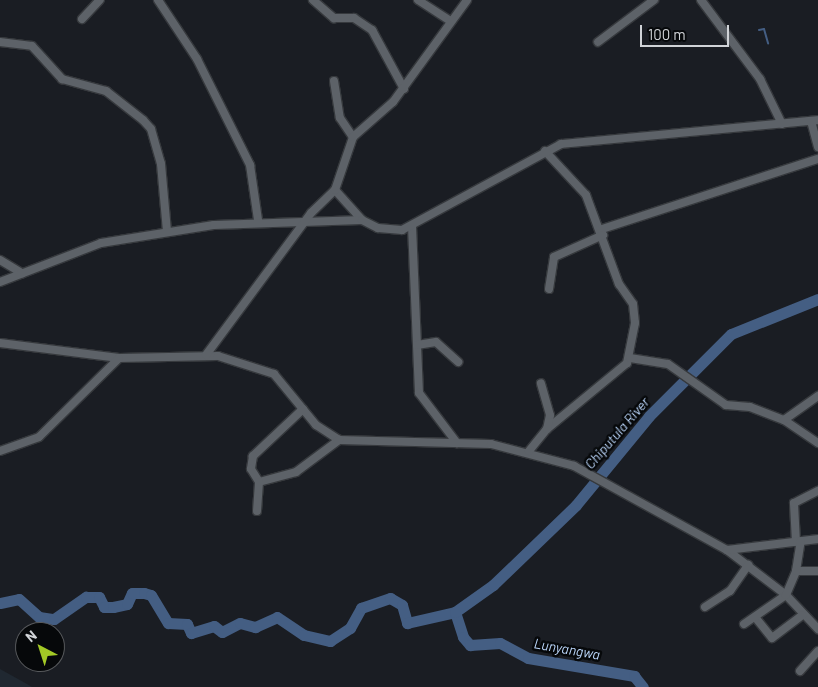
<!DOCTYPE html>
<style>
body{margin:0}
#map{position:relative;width:818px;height:687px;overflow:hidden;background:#1a1d23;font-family:Barlow,sans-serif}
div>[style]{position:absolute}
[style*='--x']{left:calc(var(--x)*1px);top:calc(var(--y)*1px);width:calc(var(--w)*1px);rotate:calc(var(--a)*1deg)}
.built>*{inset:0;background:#202831}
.stream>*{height:2px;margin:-1px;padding:0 1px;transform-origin:1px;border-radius:1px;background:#445e83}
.river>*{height:11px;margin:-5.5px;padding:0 5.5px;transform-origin:5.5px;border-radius:5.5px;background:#445e83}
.roads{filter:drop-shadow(1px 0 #36393d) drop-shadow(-1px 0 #36393d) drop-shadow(0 1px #36393d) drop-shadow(0 -1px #36393d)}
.minor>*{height:8px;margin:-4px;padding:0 4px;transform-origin:4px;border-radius:4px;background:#5d6268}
span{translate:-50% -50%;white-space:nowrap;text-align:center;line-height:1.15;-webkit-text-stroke:5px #06080a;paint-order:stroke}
.water-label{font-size:14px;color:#bad5f9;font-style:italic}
.north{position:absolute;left:15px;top:622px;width:50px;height:50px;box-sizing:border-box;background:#06080a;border:1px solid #57595c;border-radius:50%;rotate:320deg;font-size:14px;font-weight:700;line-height:20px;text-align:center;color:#d0d3d7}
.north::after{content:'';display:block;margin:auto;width:18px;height:22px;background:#a3c926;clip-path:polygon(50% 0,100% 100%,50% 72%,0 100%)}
.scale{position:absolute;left:640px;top:25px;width:89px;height:22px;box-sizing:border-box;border:2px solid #d0d3d7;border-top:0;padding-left:6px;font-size:15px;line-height:18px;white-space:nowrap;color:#d0d3d7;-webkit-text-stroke:4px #06080a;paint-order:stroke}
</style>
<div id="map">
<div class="built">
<div style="clip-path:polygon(0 669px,27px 684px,32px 687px,0 687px)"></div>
</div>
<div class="stream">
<div style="--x:759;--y:30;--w:5;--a:-11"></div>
<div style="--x:764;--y:29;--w:15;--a:74"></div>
</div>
<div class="river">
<div style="--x:0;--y:603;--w:19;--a:-12"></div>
<div style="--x:19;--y:599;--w:27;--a:42"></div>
<div style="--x:39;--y:617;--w:15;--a:8"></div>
<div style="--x:54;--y:619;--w:39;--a:-35"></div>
<div style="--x:86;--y:597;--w:13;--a:0"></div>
<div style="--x:99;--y:597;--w:11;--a:63"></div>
<div style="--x:104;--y:607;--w:9;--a:0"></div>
<div style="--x:113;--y:607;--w:14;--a:-12"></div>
<div style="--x:127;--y:604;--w:12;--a:-66"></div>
<div style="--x:132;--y:593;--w:12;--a:0"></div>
<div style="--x:144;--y:593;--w:7;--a:16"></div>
<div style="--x:151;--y:595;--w:33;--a:59"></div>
<div style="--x:168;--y:623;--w:19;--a:3"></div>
<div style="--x:187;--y:624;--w:10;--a:66"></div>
<div style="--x:191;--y:633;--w:24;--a:-17"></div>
<div style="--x:214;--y:626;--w:10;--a:37"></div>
<div style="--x:222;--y:632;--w:20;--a:-27"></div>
<div style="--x:240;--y:623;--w:16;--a:15"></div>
<div style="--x:255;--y:627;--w:24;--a:-24"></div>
<div style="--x:277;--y:617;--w:32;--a:34"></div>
<div style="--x:304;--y:635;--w:27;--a:13"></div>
<div style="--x:330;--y:641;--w:24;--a:-33"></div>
<div style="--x:350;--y:628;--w:23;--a:-61"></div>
<div style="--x:361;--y:608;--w:31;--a:-19"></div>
<div style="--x:390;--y:598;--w:14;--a:30"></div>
<div style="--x:402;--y:605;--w:19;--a:74"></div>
<div style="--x:407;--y:623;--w:49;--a:-12.9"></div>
<div style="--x:455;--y:612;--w:26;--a:72"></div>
<div style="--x:463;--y:637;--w:11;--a:49"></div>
<div style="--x:470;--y:645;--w:30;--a:-4"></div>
<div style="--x:500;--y:643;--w:32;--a:28"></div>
<div style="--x:528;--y:658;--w:108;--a:9.6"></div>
<div style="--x:634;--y:676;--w:14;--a:51"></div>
<div style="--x:455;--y:612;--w:47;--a:-35.4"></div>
<div style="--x:493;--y:585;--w:115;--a:-43.9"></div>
<div style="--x:576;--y:505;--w:115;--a:-50.6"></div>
<div style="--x:649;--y:416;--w:116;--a:-45"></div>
<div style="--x:731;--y:334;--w:94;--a:-21.9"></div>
</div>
<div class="roads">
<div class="minor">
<div style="--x:158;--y:0;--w:71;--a:56.5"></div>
<div style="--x:197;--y:59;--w:119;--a:63.4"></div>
<div style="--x:250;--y:165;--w:56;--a:81.7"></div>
<div style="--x:313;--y:0;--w:28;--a:41"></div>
<div style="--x:334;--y:18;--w:20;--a:0"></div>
<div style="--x:354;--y:18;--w:22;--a:34"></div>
<div style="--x:372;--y:30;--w:67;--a:61.5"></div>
<div style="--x:418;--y:0;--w:38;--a:33"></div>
<div style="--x:701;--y:0;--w:99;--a:53.2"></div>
<div style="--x:760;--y:79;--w:50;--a:63.9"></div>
<div style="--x:82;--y:19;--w:26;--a:-47"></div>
<div style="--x:0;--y:42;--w:32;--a:7"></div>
<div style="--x:32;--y:46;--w:45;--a:47.7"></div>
<div style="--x:62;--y:79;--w:46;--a:15.3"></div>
<div style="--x:106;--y:91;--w:47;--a:38.1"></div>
<div style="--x:143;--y:120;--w:12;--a:48"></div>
<div style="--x:151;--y:129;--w:36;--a:74"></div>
<div style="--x:161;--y:164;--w:67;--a:84.9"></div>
<div style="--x:598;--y:42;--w:70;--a:-36.9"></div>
<div style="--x:334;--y:81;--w:37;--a:81"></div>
<div style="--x:340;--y:118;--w:23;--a:56"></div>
<div style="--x:811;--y:121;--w:27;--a:75"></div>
<div style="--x:545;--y:151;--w:60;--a:47"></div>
<div style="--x:586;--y:195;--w:95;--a:69.7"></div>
<div style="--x:619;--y:284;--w:24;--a:55"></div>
<div style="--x:633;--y:304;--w:19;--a:84"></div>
<div style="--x:635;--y:323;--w:41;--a:101.3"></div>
<div style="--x:627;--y:363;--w:104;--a:140.5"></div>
<div style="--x:335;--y:190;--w:40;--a:48"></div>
<div style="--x:412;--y:226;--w:167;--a:87.6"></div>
<div style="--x:419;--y:393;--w:63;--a:52.8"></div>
<div style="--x:602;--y:229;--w:227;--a:-18"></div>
<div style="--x:0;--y:260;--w:26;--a:31"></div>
<div style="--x:0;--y:282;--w:108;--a:-21.1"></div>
<div style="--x:101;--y:243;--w:114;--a:-9.1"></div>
<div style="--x:214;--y:225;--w:148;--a:-1.9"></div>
<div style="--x:362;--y:220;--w:18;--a:27"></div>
<div style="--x:378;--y:228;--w:24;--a:5"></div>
<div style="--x:402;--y:230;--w:181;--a:-28.4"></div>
<div style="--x:561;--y:144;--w:258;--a:-5.3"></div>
<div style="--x:549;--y:289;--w:32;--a:-81"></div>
<div style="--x:554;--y:257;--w:54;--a:-24.2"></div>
<div style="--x:0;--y:343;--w:120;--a:7.2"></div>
<div style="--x:119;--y:358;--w:99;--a:-1.2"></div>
<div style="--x:218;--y:356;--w:59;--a:17.8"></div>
<div style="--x:274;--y:374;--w:66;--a:50.5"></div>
<div style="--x:316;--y:425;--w:27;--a:33"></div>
<div style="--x:339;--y:440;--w:152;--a:1.5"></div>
<div style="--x:491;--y:444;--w:86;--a:14.8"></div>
<div style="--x:574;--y:466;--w:175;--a:28.8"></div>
<div style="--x:727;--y:550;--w:74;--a:37.3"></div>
<div style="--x:786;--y:595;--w:47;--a:46.7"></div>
<div style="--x:417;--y:345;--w:19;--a:-9"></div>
<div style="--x:436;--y:342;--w:30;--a:42"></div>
<div style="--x:206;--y:355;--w:177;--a:-53.5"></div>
<div style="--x:311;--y:213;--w:33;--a:-44"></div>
<div style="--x:335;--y:190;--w:56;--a:-71.2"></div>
<div style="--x:353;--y:137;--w:53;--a:-41.2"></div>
<div style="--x:393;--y:102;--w:126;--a:-54"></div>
<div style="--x:630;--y:358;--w:38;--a:9"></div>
<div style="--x:668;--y:364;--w:71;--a:35.3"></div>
<div style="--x:726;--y:405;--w:24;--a:5"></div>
<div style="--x:750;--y:407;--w:36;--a:21"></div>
<div style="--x:784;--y:420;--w:41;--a:34.1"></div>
<div style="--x:303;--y:409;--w:69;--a:136.8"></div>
<div style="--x:253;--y:456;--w:13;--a:99"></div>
<div style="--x:251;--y:469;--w:15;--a:58"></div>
<div style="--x:259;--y:482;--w:38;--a:-15"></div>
<div style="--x:296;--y:472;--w:54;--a:-36.7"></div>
<div style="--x:784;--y:420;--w:42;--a:-35.2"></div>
<div style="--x:0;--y:451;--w:41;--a:-19.7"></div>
<div style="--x:39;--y:437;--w:112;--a:-44.6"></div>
<div style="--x:529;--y:451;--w:28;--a:-51"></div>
<div style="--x:547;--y:429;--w:14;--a:-78"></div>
<div style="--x:550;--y:415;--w:33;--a:-106"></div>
<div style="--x:257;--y:511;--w:29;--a:-86"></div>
<div style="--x:796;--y:542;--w:39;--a:-93"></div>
<div style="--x:794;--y:503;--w:27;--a:-27"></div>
<div style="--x:727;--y:550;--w:92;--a:-6.9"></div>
<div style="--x:796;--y:571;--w:22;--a:0"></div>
<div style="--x:705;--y:607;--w:30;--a:-33"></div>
<div style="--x:730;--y:591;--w:32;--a:-55"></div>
<div style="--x:755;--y:617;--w:27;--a:51"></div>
<div style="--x:772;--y:638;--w:38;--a:-37"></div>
<div style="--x:744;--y:624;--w:51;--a:-34.6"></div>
<div style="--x:786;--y:595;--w:26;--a:-67"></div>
<div style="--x:796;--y:571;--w:30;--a:-81"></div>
<div style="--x:800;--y:671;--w:27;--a:-48"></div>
</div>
</div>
<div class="water-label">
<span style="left:617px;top:433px;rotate:-49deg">Chiputula River</span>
<span style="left:567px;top:649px;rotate:10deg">Lunyangwa</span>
</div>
<div class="north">N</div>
<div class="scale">100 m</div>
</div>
